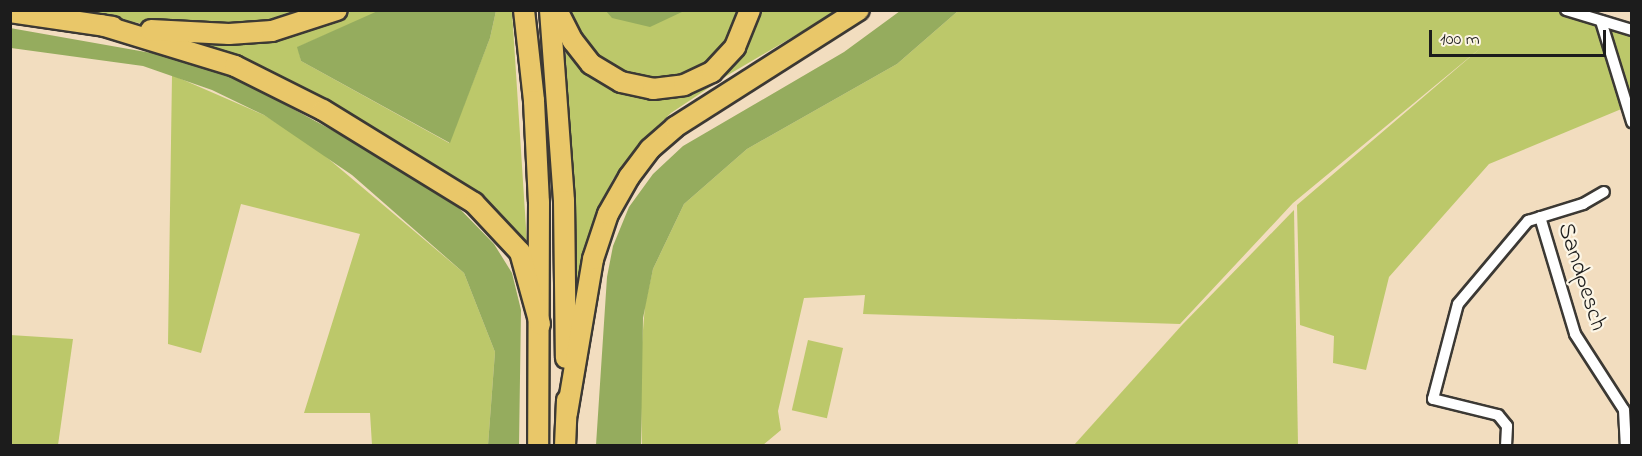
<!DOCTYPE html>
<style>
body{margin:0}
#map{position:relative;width:1642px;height:456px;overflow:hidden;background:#f2ddbf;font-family:"Indie Flower",sans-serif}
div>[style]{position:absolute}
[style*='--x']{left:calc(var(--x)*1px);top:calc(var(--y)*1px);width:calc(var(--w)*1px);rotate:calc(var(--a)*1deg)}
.green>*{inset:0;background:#bcc86a;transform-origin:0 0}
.forest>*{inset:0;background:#95ac5e}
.roads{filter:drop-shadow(2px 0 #3c3934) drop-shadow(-2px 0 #3c3934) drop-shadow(0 2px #3c3934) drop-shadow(0 -2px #3c3934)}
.minor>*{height:10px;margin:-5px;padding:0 5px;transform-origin:5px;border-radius:5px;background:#fff}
.motorway>*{height:20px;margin:-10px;padding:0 10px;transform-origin:10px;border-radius:10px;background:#e9c769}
span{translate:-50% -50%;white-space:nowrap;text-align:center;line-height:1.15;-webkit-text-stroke:4.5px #fcf5e5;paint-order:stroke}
.street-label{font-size:24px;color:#1c1c1c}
.frame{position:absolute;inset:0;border:12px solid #1c1c1c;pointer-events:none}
.scale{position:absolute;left:1429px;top:30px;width:177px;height:27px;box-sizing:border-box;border:3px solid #1c1c1c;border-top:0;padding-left:8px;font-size:18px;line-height:21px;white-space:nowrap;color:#1c1c1c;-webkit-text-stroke:4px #fcf5e5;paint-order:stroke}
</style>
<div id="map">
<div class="green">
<div style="clip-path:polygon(1554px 10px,1631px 34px,1631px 105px,1489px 164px,1389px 277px,1366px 370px,1333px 363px,1334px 336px,1300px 325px,1297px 205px,1483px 46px,1293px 203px,1180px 324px,863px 314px,865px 295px,804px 298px,778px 411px,781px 430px,763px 445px,642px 446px,640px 368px,645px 305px,653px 269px,684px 204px,747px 149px,897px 64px,958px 11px)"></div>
<div style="clip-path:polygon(46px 11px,321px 11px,282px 24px,186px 29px)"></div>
<div style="clip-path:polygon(352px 11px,380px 11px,298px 47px,301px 61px,449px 143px,490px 38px,496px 11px,512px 11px,528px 259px,453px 183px,171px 39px,328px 22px)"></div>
<div style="clip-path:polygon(569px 11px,741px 11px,736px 32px,708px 61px,673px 79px,647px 81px,623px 73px,595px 56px,582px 41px)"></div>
<div style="clip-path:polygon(752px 11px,837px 11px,728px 75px,671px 113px,641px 142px,613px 179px,597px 211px,577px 282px,565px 42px,602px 78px,698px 82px)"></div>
<div style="clip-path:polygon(172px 75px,264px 115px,312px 145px,464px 273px,495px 352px,488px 445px,372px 445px,370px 413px,304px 413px,360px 234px,241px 204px,201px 353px,168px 344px)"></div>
<div style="clip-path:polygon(1294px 210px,1298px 445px,1074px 445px,1182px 325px)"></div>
<div style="clip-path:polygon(10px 335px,73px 339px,58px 445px,11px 445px)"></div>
<div style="left:808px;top:340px;width:36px;height:72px;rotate:13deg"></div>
</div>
<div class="forest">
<div style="clip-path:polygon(380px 10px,496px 11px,490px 38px,450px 143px,301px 61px,297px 47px)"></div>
<div style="clip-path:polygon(606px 11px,684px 11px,650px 27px,612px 18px)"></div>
<div style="clip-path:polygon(900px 11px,958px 11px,897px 64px,747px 149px,684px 204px,653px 269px,643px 318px,641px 445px,596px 445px,607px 277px,613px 246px,629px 207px,653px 174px,683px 146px,844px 52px)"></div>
<div style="clip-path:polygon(10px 28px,174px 57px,240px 80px,352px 141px,459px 208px,494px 244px,512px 273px,521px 310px,519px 445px,488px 445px,495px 352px,464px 273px,352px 175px,264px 115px,212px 90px,143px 66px,11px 48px)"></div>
</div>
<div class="roads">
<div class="minor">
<div style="--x:1566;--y:10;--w:69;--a:16.9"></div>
<div style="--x:1601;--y:21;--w:106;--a:72.9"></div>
<div style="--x:1540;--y:217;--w:122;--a:73.3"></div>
<div style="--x:1575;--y:334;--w:90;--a:57.2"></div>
<div style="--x:1624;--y:410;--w:36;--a:87"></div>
<div style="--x:1506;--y:446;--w:20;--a:-87"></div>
<div style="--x:1507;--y:426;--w:14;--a:-129"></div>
<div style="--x:1498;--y:415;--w:67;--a:-166.2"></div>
<div style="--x:1433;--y:399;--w:98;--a:-75.3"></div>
<div style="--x:1458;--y:304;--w:109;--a:-49.9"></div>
<div style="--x:1528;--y:221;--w:58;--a:-17.2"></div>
<div style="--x:1583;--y:204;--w:24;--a:-30"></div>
</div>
<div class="motorway">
<div style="--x:524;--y:10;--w:92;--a:83.7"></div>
<div style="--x:534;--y:101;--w:101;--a:87.2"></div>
<div style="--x:539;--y:202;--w:244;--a:90.2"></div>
<div style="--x:550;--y:10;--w:192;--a:85.8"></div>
<div style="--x:564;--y:201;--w:157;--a:89.3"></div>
<div style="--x:557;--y:10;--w:35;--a:63"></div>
<div style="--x:573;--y:41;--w:29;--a:52"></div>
<div style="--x:591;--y:64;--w:35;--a:31"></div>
<div style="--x:621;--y:82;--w:33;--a:12"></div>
<div style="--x:653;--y:89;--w:31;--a:-7"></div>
<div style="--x:684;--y:85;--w:31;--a:-25"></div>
<div style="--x:712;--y:72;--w:34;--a:-47"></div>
<div style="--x:735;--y:47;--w:40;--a:-68"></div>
<div style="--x:10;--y:12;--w:104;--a:8.3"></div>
<div style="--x:101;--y:25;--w:140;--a:17"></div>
<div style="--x:235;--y:66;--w:98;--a:26.6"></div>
<div style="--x:323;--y:110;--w:177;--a:31.6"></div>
<div style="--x:474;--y:203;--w:67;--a:46.8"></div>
<div style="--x:520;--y:252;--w:75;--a:74.5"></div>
<div style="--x:151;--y:30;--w:78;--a:2.9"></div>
<div style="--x:229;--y:34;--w:43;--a:-4"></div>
<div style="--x:272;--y:31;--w:68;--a:-17.9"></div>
<div style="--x:567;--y:413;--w:156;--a:-80.4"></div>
<div style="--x:593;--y:259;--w:47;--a:-71.6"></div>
<div style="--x:608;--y:214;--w:43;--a:-60.4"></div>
<div style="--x:629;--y:177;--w:35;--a:-53"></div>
<div style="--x:650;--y:149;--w:33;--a:-41"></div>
<div style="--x:675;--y:127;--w:218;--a:-32.5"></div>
<div style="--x:565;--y:446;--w:46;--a:-87.5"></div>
</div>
</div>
<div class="street-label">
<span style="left:1581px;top:277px;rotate:72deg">Sandpesch</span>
</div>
<div class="frame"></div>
<div class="scale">100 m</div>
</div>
